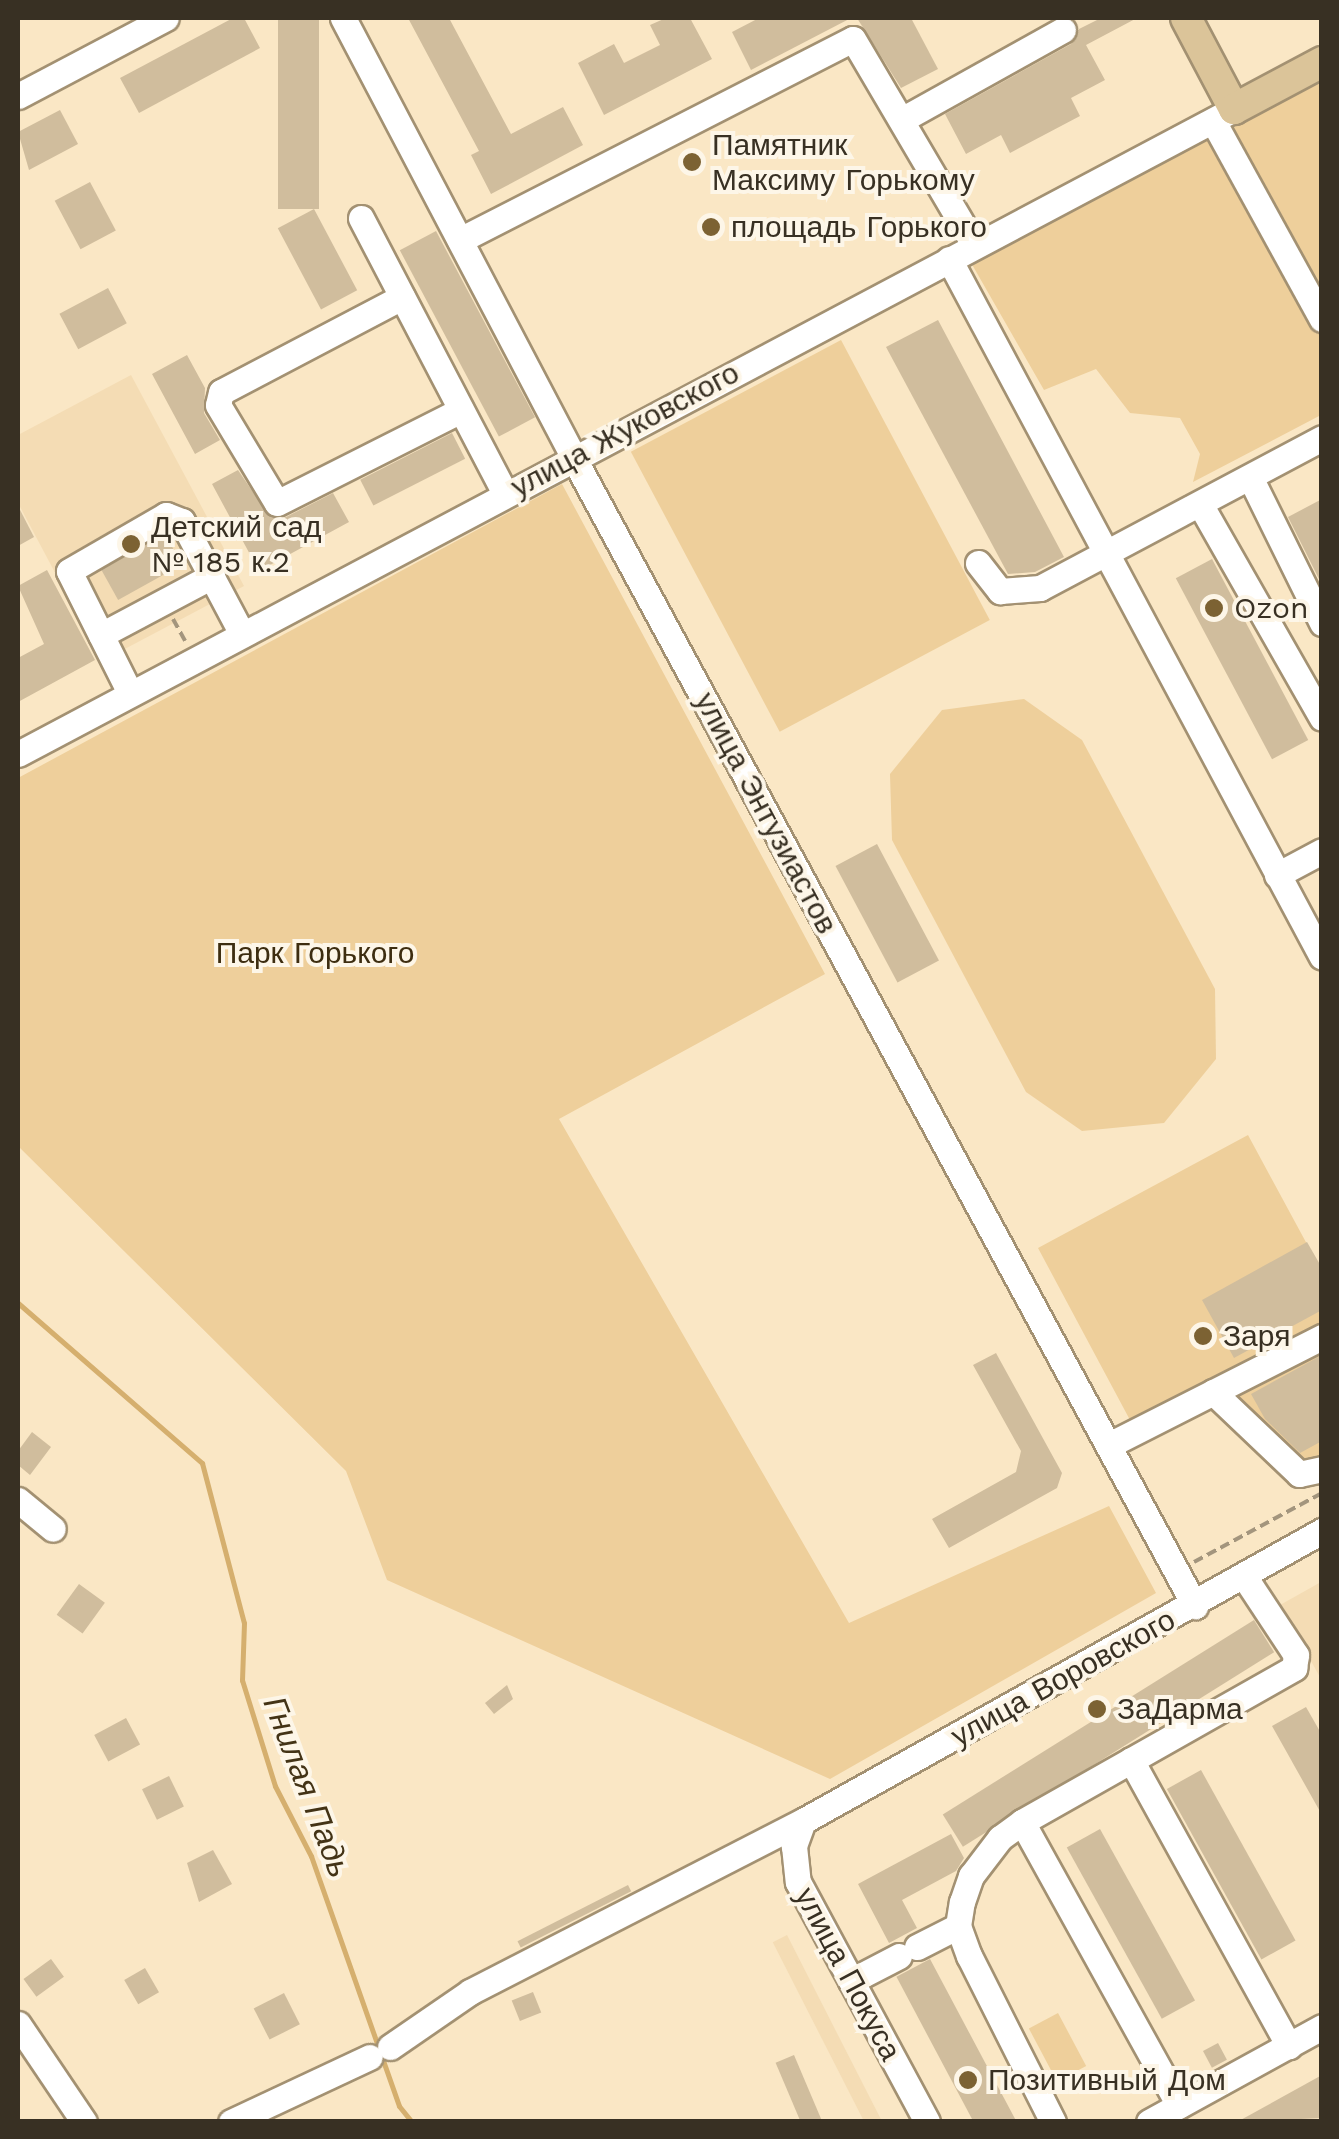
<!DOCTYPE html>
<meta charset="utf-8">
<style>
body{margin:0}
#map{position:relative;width:1339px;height:2139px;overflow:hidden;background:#fae7c5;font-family:"Work Sans",sans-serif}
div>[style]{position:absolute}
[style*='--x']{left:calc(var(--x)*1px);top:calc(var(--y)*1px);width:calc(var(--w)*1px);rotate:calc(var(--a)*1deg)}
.built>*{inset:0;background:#f4dcb4;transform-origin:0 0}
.green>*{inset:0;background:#eecf9b;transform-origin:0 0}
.stream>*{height:5px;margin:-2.5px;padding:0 2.5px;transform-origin:2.5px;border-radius:2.5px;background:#d5af6e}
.building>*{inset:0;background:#d0bd9d;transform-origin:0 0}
.path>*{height:4px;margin-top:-2px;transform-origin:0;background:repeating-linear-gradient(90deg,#a3957d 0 10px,transparent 0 15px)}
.roads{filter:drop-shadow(2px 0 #a39172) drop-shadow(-2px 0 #a39172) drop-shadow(0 2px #a39172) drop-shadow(0 -2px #a39172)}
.minor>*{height:25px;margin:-12.5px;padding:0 12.5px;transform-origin:12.5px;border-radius:12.5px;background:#fff}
.major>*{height:30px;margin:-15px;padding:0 15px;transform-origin:15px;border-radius:15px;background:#dbc499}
.dots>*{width:28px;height:28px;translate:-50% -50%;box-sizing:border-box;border:5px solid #fdf6e8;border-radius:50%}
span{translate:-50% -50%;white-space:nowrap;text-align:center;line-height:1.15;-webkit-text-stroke:8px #fdf6e8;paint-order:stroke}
.poi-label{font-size:30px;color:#383023}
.left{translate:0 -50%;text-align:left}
.street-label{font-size:30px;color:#383023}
.park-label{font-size:30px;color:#3d2d10}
.water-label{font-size:32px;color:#433316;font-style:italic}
.frame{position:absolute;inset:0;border:20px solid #383023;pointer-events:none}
</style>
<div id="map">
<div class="built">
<div style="clip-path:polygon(131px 375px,244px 586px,102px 661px,18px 503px,18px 435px)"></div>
<div style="clip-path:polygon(1321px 1582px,1321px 1679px,1280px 1605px)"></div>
<div style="left:787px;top:1935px;width:208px;height:16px;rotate:63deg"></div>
</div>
<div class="green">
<div style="clip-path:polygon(1321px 75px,1321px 415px,1193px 482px,1200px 454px,1180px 418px,1130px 413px,1096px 369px,1044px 390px,970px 261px)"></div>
<div style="left:841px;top:340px;width:317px;height:238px;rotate:62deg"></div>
<div style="clip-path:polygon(562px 484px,825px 974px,559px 1119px,849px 1623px,1109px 1506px,1156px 1593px,830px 1779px,387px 1580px,346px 1471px,18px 1146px,18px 778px)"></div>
<div style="clip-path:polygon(1024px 699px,1082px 740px,1215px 989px,1216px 1059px,1164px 1123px,1082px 1131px,1026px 1092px,892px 840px,890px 774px,942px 710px)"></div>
<div style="clip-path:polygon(1248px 1135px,1321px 1270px,1321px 1477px,1305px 1486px,1202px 1403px,1138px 1435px,1038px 1248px)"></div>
<div style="left:1058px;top:2013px;width:60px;height:33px;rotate:62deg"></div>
</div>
<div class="stream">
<div style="--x:18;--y:1303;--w:244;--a:41"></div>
<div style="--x:202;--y:1463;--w:165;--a:75.3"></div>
<div style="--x:244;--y:1623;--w:57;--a:92"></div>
<div style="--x:242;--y:1680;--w:111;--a:72.7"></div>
<div style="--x:275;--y:1786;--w:79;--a:62.8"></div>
<div style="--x:311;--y:1856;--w:265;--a:70.6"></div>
<div style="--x:399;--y:2106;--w:21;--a:51"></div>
</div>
<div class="building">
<div style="clip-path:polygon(233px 18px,244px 18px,260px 48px,139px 113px,120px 78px)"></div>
<div style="left:278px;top:18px;width:41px;height:191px"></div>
<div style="clip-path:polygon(408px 18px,449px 18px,511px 134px,563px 107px,583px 145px,491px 194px,471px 155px,479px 151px)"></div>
<div style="clip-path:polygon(666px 18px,690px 18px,712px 59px,604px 115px,578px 63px,614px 44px,624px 63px,660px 45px,650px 25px)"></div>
<div style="clip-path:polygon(759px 18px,851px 18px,751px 70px,732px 32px)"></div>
<div style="clip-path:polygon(857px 18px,911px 18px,938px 69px,901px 88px)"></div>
<div style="clip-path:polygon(1101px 18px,1137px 18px,1086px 45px,1105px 80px,1071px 98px,1080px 116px,1010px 153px,1001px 135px,966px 154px,945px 114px,1071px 44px,1079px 29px)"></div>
<div style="clip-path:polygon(60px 110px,78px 144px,29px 170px,18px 132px)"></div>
<div style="left:90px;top:182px;width:55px;height:40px;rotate:62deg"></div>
<div style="left:314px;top:209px;width:92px;height:41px;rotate:62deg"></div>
<div style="left:436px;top:231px;width:211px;height:41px;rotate:62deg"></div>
<div style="left:108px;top:288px;width:40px;height:55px;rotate:62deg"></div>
<div style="clip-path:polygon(938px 320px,1064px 557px,1035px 572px,1008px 574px,886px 347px)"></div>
<div style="clip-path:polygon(187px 355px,205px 388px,204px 413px,220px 440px,195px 454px,152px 374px)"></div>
<div style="left:452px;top:433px;width:29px;height:103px;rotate:63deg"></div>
<div style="clip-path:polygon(238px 470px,270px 517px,284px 518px,333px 493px,349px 522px,259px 571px,212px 484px)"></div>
<div style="clip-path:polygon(1322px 499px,1322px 585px,1288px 517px)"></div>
<div style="clip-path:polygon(18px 506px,34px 537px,18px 546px)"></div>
<div style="left:165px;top:534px;width:35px;height:73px;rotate:61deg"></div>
<div style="left:1212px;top:559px;width:205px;height:41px;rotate:62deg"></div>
<div style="clip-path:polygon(47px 570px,95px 660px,18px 702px,18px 658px,44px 644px,18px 586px)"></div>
<div style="left:877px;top:844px;width:132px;height:47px;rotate:62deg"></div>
<div style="clip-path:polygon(1307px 1242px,1322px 1268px,1322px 1310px,1234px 1358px,1202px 1300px)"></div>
<div style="clip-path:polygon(996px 1353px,1062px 1473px,1057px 1488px,949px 1548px,932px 1519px,1016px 1472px,1021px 1451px,973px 1365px)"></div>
<div style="clip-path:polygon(1322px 1355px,1322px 1441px,1300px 1453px,1265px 1419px,1251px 1394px)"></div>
<div style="clip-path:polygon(32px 1432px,51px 1447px,30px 1475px,18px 1465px,18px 1451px)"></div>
<div style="left:79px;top:1584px;width:32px;height:38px;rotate:36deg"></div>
<div style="left:1254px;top:1620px;width:38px;height:367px;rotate:58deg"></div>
<div style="clip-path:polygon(507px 1685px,513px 1699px,494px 1714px,485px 1703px)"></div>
<div style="clip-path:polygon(1306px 1707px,1322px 1735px,1322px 1815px,1272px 1726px)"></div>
<div style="left:126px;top:1718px;width:30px;height:36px;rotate:62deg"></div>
<div style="left:1201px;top:1770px;width:195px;height:39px;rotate:61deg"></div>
<div style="left:169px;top:1776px;width:34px;height:30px;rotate:64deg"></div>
<div style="left:1100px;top:1829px;width:196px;height:38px;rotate:61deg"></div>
<div style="clip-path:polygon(951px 1834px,964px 1858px,956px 1871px,902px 1900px,917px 1928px,889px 1943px,858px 1884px)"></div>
<div style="clip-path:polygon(213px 1850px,232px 1884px,199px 1902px,187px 1863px)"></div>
<div style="left:628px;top:1885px;width:7px;height:124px;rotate:63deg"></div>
<div style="left:51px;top:1959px;width:22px;height:34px;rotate:54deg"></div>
<div style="left:930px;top:1959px;width:185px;height:38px;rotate:62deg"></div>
<div style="left:145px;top:1968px;width:28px;height:24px;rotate:60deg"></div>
<div style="left:533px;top:1992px;width:22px;height:23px;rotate:68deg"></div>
<div style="left:284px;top:1993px;width:35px;height:34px;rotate:63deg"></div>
<div style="left:1218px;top:2043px;width:19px;height:17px;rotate:62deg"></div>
<div style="left:794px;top:2055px;width:73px;height:20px;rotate:67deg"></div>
<div style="clip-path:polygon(1322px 2075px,1322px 2118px,1237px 2122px)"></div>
</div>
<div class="path">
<div style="--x:173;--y:619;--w:25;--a:61"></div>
<div style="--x:1194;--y:1562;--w:145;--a:-28.3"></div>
</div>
<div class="roads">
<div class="minor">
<div style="--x:343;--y:18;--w:496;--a:62.3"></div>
<div style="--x:573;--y:457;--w:1307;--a:61.57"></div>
<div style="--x:18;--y:96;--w:167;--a:-27.8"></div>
<div style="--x:903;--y:119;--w:183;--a:-29.1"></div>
<div style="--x:1213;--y:121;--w:226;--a:61.2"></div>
<div style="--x:361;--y:218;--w:310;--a:62.4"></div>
<div style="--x:460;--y:240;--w:441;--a:-27.1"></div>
<div style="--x:853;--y:39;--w:240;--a:59.5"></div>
<div style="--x:949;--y:259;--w:791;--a:61.88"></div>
<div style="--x:402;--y:297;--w:204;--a:152.3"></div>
<div style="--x:221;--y:392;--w:13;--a:103"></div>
<div style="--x:218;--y:405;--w:114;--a:59"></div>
<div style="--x:277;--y:503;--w:206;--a:-26.8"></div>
<div style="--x:1250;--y:477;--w:163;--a:63.7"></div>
<div style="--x:1200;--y:504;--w:246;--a:60.3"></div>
<div style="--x:978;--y:563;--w:36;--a:52"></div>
<div style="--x:1000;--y:591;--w:40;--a:-4.3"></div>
<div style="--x:1040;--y:588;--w:319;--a:-28"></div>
<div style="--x:101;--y:635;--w:126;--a:-28"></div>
<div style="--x:130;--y:693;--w:136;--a:-116.6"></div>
<div style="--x:69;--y:571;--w:112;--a:-30"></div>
<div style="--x:166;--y:515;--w:17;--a:21"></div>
<div style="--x:182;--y:521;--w:128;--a:62"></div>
<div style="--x:18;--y:754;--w:1376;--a:-27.94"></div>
<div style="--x:1277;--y:875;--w:51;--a:-28.1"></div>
<div style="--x:1213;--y:1392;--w:119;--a:43.6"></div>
<div style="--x:1299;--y:1474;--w:24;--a:-12"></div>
<div style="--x:1109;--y:1445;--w:239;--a:-26.9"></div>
<div style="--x:18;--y:1500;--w:45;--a:39.6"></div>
<div style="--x:1131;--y:1760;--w:327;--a:61.1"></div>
<div style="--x:803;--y:1821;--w:27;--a:110"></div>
<div style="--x:794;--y:1846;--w:36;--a:84"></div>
<div style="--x:798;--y:1882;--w:272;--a:61.7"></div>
<div style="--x:1022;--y:1822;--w:324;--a:61"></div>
<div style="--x:917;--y:1947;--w:46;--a:-27.1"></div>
<div style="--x:851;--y:1981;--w:54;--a:-27.5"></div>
<div style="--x:18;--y:2024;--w:118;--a:56"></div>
<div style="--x:390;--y:2047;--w:97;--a:-34.5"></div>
<div style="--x:470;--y:1992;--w:374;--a:-27.2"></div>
<div style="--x:803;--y:1821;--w:595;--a:-29.2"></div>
<div style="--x:231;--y:2122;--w:153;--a:-25.1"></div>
<div style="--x:1053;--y:2122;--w:186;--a:-116.8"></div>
<div style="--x:969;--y:1956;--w:32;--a:-110"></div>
<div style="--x:958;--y:1926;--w:24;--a:-81"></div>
<div style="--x:962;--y:1902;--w:28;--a:-71"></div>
<div style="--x:971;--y:1876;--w:48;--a:-52.7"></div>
<div style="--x:1000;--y:1838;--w:27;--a:-36"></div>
<div style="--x:1022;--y:1822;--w:313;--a:-29.5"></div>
<div style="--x:1294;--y:1668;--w:13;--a:-81"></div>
<div style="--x:1296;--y:1655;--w:95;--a:-123.4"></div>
<div style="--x:1149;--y:2122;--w:197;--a:-28.8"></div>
</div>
<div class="major">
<div style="--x:1186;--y:18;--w:103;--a:62.2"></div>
<div style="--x:1234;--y:109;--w:100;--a:-28.1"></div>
</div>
</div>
<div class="dots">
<div style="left:692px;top:162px;background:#7c6233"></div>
<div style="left:711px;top:227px;background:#7c6233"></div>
<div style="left:131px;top:544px;background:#7c6233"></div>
<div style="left:1214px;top:608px;background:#7c6233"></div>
<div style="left:1203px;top:1336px;background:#7c6233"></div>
<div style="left:1097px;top:1709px;background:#7c6233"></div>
<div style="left:968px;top:2080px;background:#7c6233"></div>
</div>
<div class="poi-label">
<span class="left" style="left:712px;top:162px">Памятник<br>Максиму Горькому</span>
<span class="left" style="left:731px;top:227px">площадь Горького</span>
<span class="left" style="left:151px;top:544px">Детский сад<br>№ 185 к.2</span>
<span class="left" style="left:1234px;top:608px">Ozon</span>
<span class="left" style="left:1223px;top:1336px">Заря</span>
<span class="left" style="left:1117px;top:1709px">ЗаДарма</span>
<span class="left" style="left:988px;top:2080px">Позитивный Дом</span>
</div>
<div class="street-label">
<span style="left:625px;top:430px;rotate:-28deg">улица Жуковского</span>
<span style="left:766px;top:813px;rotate:62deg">улица Энтузиастов</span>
<span style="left:1063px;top:1678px;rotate:-29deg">улица Воровского</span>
<span style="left:848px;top:1974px;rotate:62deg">улица Покуса</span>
</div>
<div class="park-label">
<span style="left:315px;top:953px">Парк Горького</span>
</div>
<div class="water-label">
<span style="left:307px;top:1787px;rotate:69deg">Гнилая Падь</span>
</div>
<div class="frame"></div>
</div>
